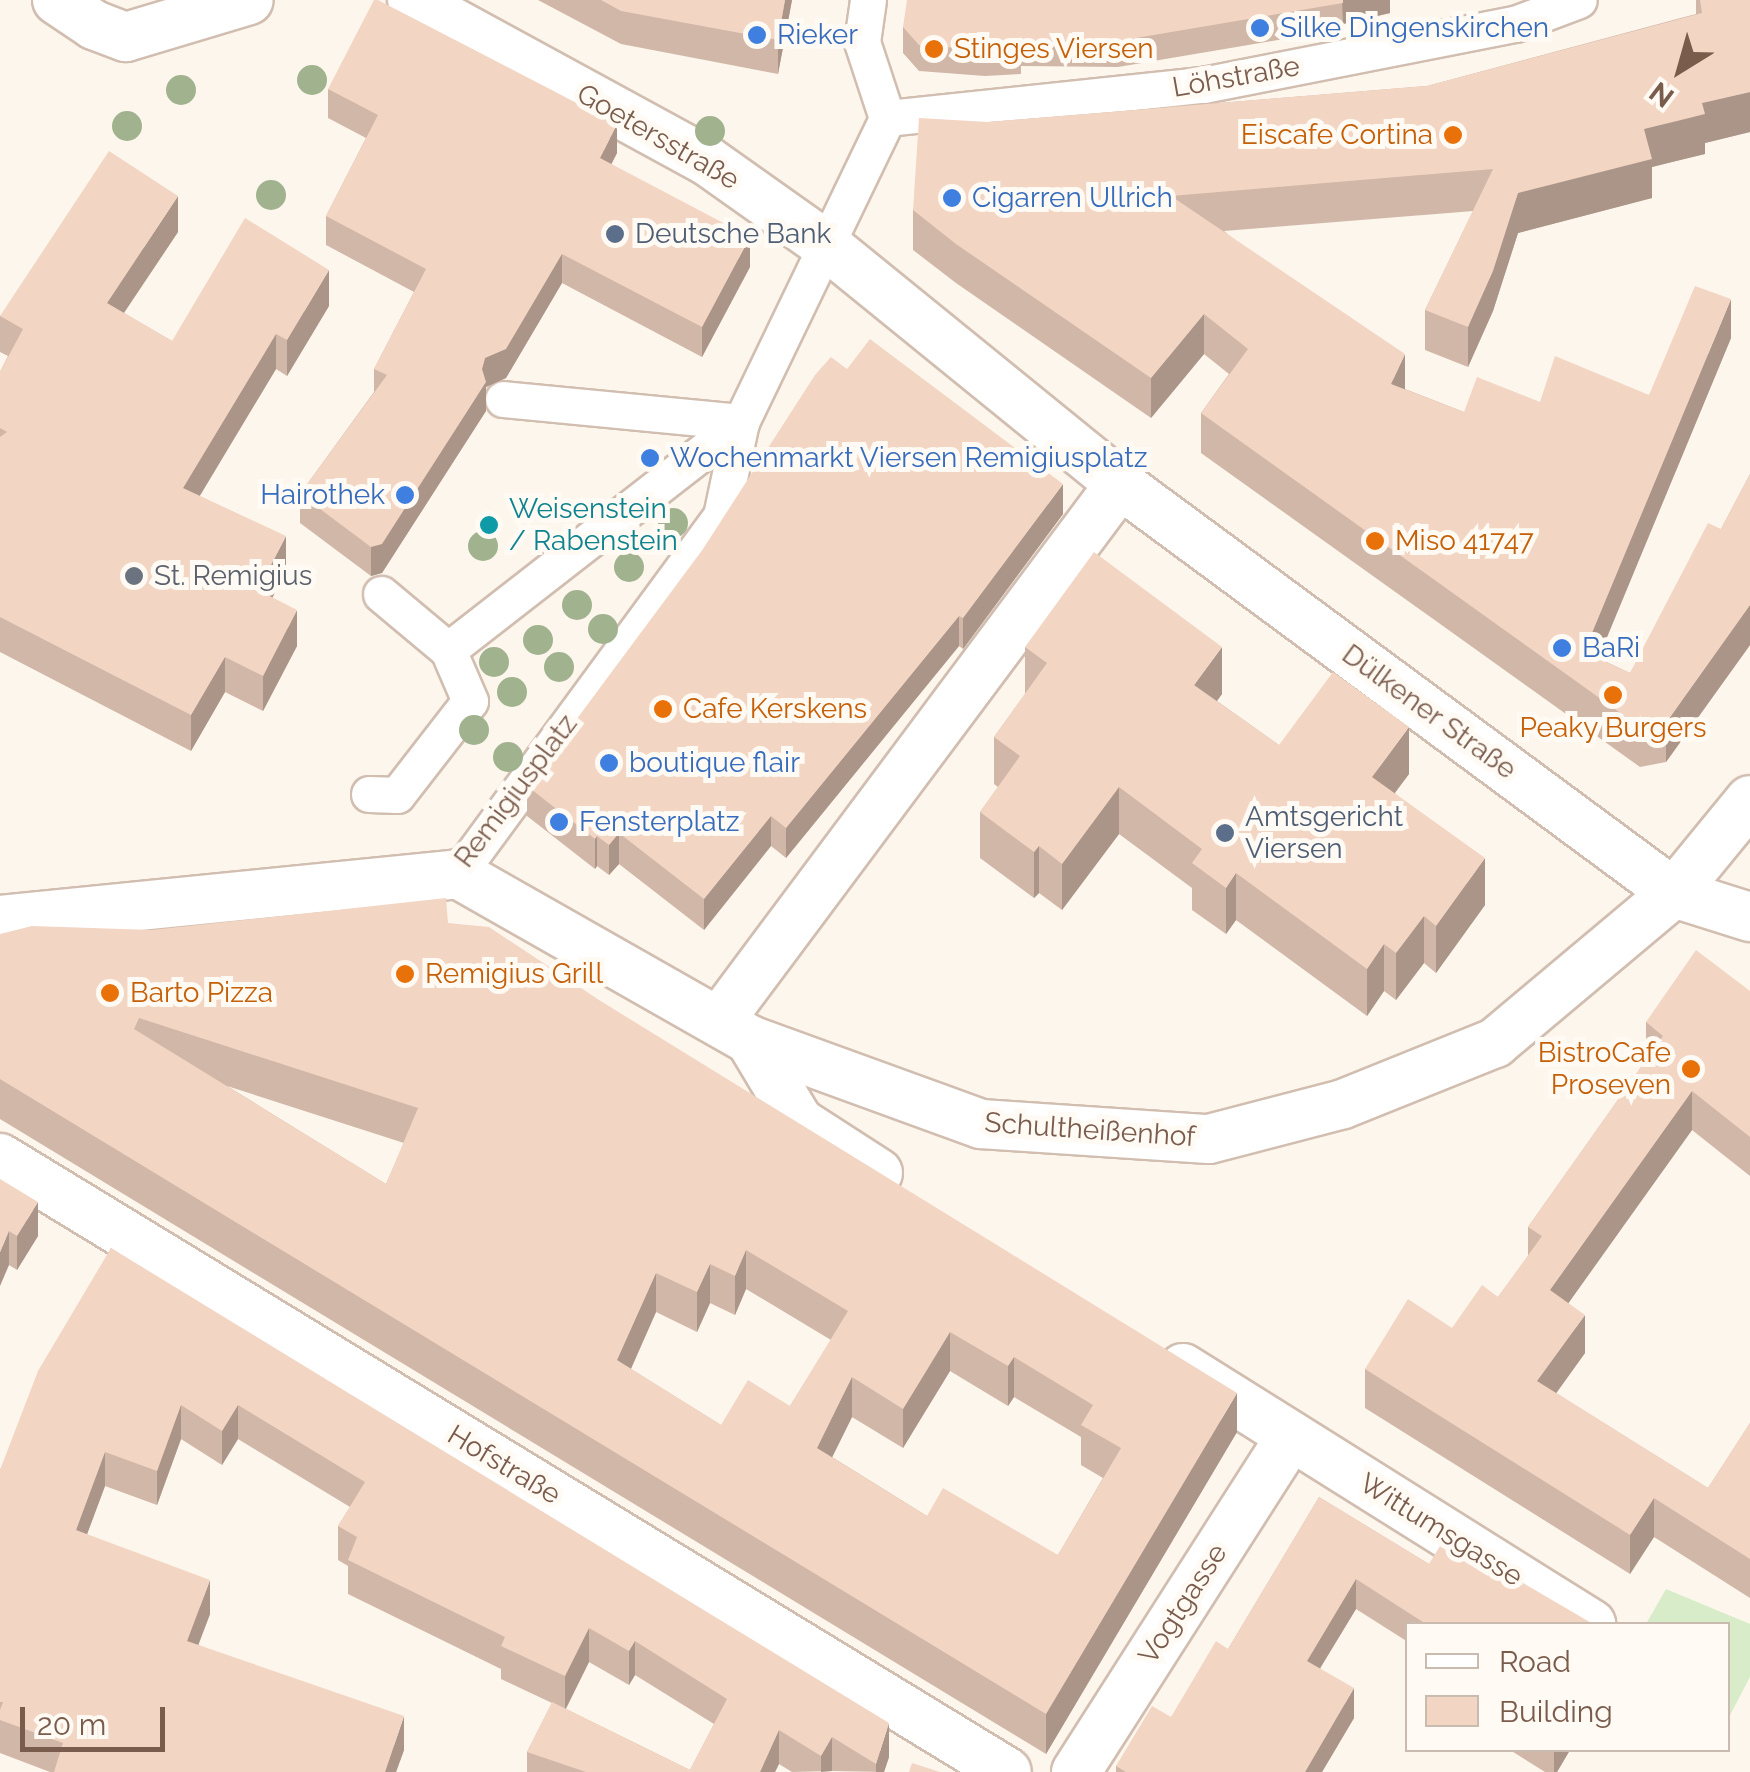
<!DOCTYPE html>
<meta charset="utf-8">
<style>
body{margin:0}
#map{position:relative;width:1750px;height:1772px;overflow:hidden;background:#fdf6ec;font-family:Raleway,sans-serif}
div>[style]{position:absolute}
[style*='--x']{left:calc(var(--x)*1px);top:calc(var(--y)*1px);width:calc(var(--w)*1px);rotate:calc(var(--a)*1deg)}
.green>*{inset:0;background:#d8ecc9}
.roads{filter:drop-shadow(2px 0 #d1beb0) drop-shadow(-2px 0 #d1beb0) drop-shadow(0 2px #d1beb0) drop-shadow(0 -2px #d1beb0)}
.pedestrian>*{height:35px;margin:-17.5px;padding:0 17.5px;transform-origin:17.5px;border-radius:17.5px;background:#fff}
.minor>*{height:48px;margin:-24px;padding:0 24px;transform-origin:24px;border-radius:24px;background:#fff}
.trees>*{width:30px;height:30px;margin:-15px;border-radius:50%;background:#a0b28e}
.wall>*{inset:0;background:#d1b7a8}
.shaded-wall>*{inset:0;background:#aa9588}
.building>*{inset:0;background:#f3d5c3}
.dots>*{width:28px;height:28px;translate:-50% -50%;box-sizing:border-box;border:5px solid #fffaf3;border-radius:50%}
span{translate:-50% -50%;white-space:nowrap;text-align:center;line-height:1.15;-webkit-text-stroke:10px #fffaf3;paint-order:stroke}
.shop-label{font-size:28px;color:#366cbe}
.left{translate:0 -50%;text-align:left}
.right{translate:-100% -50%;text-align:right}
.food-label{font-size:28px;color:#c56008}
.street-label{font-size:28px;color:#7a5c4d}
.service-label{font-size:28px;color:#4e5e75}
.culture-label{font-size:28px;color:#0d838f}
.worship-label{font-size:28px;color:#5b616d}
.legend{position:absolute;left:1405px;top:1622px;width:325px;height:130px;box-sizing:border-box;background:#fffaf3;border:2px solid #cabbb1;margin:0;padding:12px 18px;list-style:none;font-size:30px;color:#7a5c4d}
.legend li{display:flex;align-items:center;gap:20px;height:50px}
.legend b{width:50px;border:2px solid #cabbb1}
.north{position:absolute;left:1630px;top:20px;width:100px;height:100px;-webkit-text-stroke:8px #fffaf3;paint-order:stroke;rotate:217deg;font-size:28px;font-weight:700;line-height:40px;text-align:center;color:#7a5c4d}
.north::after{content:'';display:block;margin:auto;width:35px;height:45px;background:#7a5c4d;clip-path:polygon(50% 0,100% 100%,50% 72%,0 100%)}
.scale{position:absolute;left:20px;top:1707px;width:145px;height:45px;box-sizing:border-box;border:5px solid #7a5c4d;border-top:0;padding-left:12px;font-size:30px;line-height:35px;white-space:nowrap;color:#7a5c4d;-webkit-text-stroke:8px #fffaf3;paint-order:stroke}
</style>
<div id="map">
<div class="green">
<div style="clip-path:polygon(1666px 1589px,1750px 1624px,1750px 1677px,1728px 1719px,1728px 1624px,1646px 1624px)"></div>
</div>
<div class="roads">
<div class="pedestrian">
<div style="--x:887;--y:118;--w:318;--a:-6"></div>
<div style="--x:1203;--y:85;--w:318;--a:-11.1"></div>
<div style="--x:1515;--y:24;--w:68;--a:-20.6"></div>
<div style="--x:381;--y:594;--w:87;--a:39.9"></div>
<div style="--x:369;--y:794;--w:28;--a:2"></div>
<div style="--x:397;--y:795;--w:119;--a:-52.2"></div>
<div style="--x:470;--y:701;--w:56;--a:-113.3"></div>
<div style="--x:448;--y:650;--w:371;--a:-37.9"></div>
<div style="--x:741;--y:422;--w:337;--a:-64.3"></div>
<div style="--x:887;--y:118;--w:80;--a:-108.2"></div>
<div style="--x:862;--y:42;--w:42;--a:-81.9"></div>
<div style="--x:458;--y:874;--w:444;--a:-53.7"></div>
<div style="--x:721;--y:516;--w:96;--a:-78"></div>
<div style="--x:741;--y:422;--w:239;--a:-174.5"></div>
</div>
<div class="minor">
<div style="--x:57;--y:0;--w:45;--a:34"></div>
<div style="--x:94;--y:25;--w:34;--a:21"></div>
<div style="--x:126;--y:37;--w:128;--a:-16.7"></div>
<div style="--x:412;--y:0;--w:335;--a:28.6"></div>
<div style="--x:706;--y:160;--w:147;--a:35.3"></div>
<div style="--x:826;--y:245;--w:379;--a:39.1"></div>
<div style="--x:1120;--y:484;--w:689;--a:36.44"></div>
<div style="--x:1674;--y:893;--w:80;--a:17.5"></div>
<div style="--x:0;--y:920;--w:460;--a:-5.7"></div>
<div style="--x:458;--y:874;--w:336;--a:29.6"></div>
<div style="--x:750;--y:1040;--w:246;--a:20"></div>
<div style="--x:981;--y:1124;--w:228;--a:3.8"></div>
<div style="--x:1209;--y:1139;--w:138;--a:-14.6"></div>
<div style="--x:1343;--y:1104;--w:164;--a:-21.9"></div>
<div style="--x:1495;--y:1043;--w:234;--a:-40"></div>
<div style="--x:1674;--y:893;--w:120;--a:-50.7"></div>
<div style="--x:720;--y:1020;--w:669;--a:-53.27"></div>
<div style="--x:750;--y:1040;--w:96;--a:59.1"></div>
<div style="--x:799;--y:1122;--w:94;--a:32.8"></div>
<div style="--x:0;--y:1158;--w:1179;--a:31.37"></div>
<div style="--x:1183;--y:1368;--w:482;--a:32.1"></div>
<div style="--x:1076;--y:1772;--w:399;--a:-57.4"></div>
</div>
</div>
<div class="trees">
<div style="left:312px;top:80px"></div>
<div style="left:181px;top:90px"></div>
<div style="left:127px;top:126px"></div>
<div style="left:710px;top:131px"></div>
<div style="left:271px;top:195px"></div>
<div style="left:673px;top:523px"></div>
<div style="left:483px;top:546px"></div>
<div style="left:629px;top:567px"></div>
<div style="left:577px;top:605px"></div>
<div style="left:603px;top:629px"></div>
<div style="left:538px;top:640px"></div>
<div style="left:494px;top:662px"></div>
<div style="left:559px;top:667px"></div>
<div style="left:512px;top:692px"></div>
<div style="left:474px;top:730px"></div>
<div style="left:508px;top:757px"></div>
</div>
<div class="wall">
<div style="clip-path:polygon(538px 0,792px 0,778px 74px,621px 44px)"></div>
<div style="clip-path:polygon(1390px 0,1390px 13px,1343px 24px,1343px 29px,1118px 67px,1021px 66px,1021px 74px,985px 76px,919px 71px,903px 53px,903px 27px)"></div>
<div style="clip-path:polygon(1696px 0,1750px 0,1750px 132px,1705px 143px,1705px 154px,1652px 167px,1652px 198px,1518px 233px,1493px 311px,1468px 367px,1425px 350px,1425px 310px,1473px 211px,1224px 231px,1405px 389px,1464px 412px,1540px 402px,1649px 395px,1731px 338px,1598px 658px,1630px 673px,1721px 529px,1750px 474px,1750px 645px,1666px 762px,1640px 767px,1201px 453px,1201px 413px,1229px 374px,1204px 354px,1151px 418px,956px 283px,913px 250px,913px 210px,988px 122px,1427px 86px,1696px 14px)"></div>
<div style="clip-path:polygon(328px 89px,617px 153px,611px 164px,750px 267px,702px 357px,562px 283px,506px 378px,486px 387px,486px 411px,382px 573px,371px 576px,300px 523px,300px 494px,374px 392px,374px 369px,414px 292px,326px 245px,326px 216px,366px 138px,328px 118px)"></div>
<div style="clip-path:polygon(178px 232px,124px 313px,172px 341px,329px 306px,287px 376px,276px 369px,199px 496px,286px 571px,272px 598px,297px 646px,263px 711px,225px 692px,191px 751px,0 652px,0 372px,8px 356px,0 352px,0 316px)"></div>
<div style="clip-path:polygon(847px 369px,1063px 514px,963px 649px,959px 646px,786px 858px,771px 846px,704px 930px,619px 864px,609px 875px,597px 866px,595px 869px,527px 816px,527px 786px)"></div>
<div style="clip-path:polygon(1025px 647px,1222px 694px,1217px 701px,1279px 745px,1409px 774px,1395px 793px,1485px 905px,1436px 973px,1424px 963px,1396px 1000px,1384px 991px,1367px 1016px,1236px 920px,1226px 934px,1192px 910px,1192px 888px,1119px 834px,1062px 910px,1039px 893px,1034px 898px,980px 858px,980px 812px,998px 787px,994px 784px,994px 737px,1025px 694px)"></div>
<div style="clip-path:polygon(evenodd,448px 923px,1237px 1432px,1046px 1754px,0 1119px,0 934px,448px 923px,227px 1086px,404px 1143px,386px 1184px,227px 1086px,448px 923px,746px 1289px,831px 1340px,790px 1406px,721px 1425px,631px 1369px,656px 1312px,697px 1332px,710px 1303px,735px 1315px,746px 1289px,448px 923px,950px 1371px,1008px 1406px,1014px 1397px,1081px 1437px,1081px 1465px,1103px 1478px,1058px 1555px,927px 1516px,832px 1457px,852px 1417px,903px 1448px,950px 1371px)"></div>
<div style="clip-path:polygon(1750px 991px,1750px 1176px,1692px 1130px,1568px 1303px,1585px 1353px,1556px 1393px,1708px 1488px,1750px 1423px,1750px 1598px,1654px 1537px,1630px 1574px,1365px 1408px,1365px 1369px,1452px 1328px,1498px 1297px,1528px 1256px,1528px 1227px,1646px 1060px,1646px 1022px)"></div>
<div style="clip-path:polygon(0 1179px,38px 1236px,17px 1270px,9px 1265px)"></div>
<div style="clip-path:polygon(evenodd,111px 1248px,889px 1757px,884px 1772px,832px 1771px,792px 1772px,779px 1764px,775px 1772px,527px 1772px,527px 1752px,552px 1703px,501px 1679px,501px 1669px,348px 1594px,348px 1566px,338px 1560px,338px 1526px,350px 1507px,238px 1439px,222px 1465px,181px 1439px,157px 1505px,105px 1486px,87px 1534px,210px 1614px,198px 1645px,404px 1750px,396px 1772px,50px 1772px,0 1753px,0 1470px,111px 1248px,589px 1662px,629px 1685px,635px 1675px,714px 1724px,690px 1770px,566px 1709px,589px 1662px)"></div>
<div style="clip-path:polygon(1319px 1497px,1429px 1564px,1488px 1576px,1593px 1624px,1408px 1624px,1408px 1642px,1356px 1609px,1320px 1668px,1354px 1718px,1322px 1772px,1116px 1772px,1116px 1766px,1171px 1717px,1228px 1649px)"></div>
<div style="clip-path:polygon(1510px 1750px,1570px 1750px,1557px 1772px,1545px 1772px)"></div>
</div>
<div class="shaded-wall">
<div style="clip-path:polygon(785px 0,792px 0,778px 74px,778px 40px)"></div>
<div style="clip-path:polygon(1342px 0,1390px 0,1390px 13px,1343px 24px)"></div>
<div style="clip-path:polygon(1750px 92px,1750px 132px,1705px 143px,1705px 154px,1652px 167px,1652px 198px,1518px 233px,1493px 311px,1468px 367px,1468px 327px,1518px 193px,1644px 129px,1702px 103px)"></div>
<div style="clip-path:polygon(617px 124px,617px 153px,600px 187px,600px 158px)"></div>
<div style="clip-path:polygon(178px 196px,178px 232px,107px 338px,107px 303px)"></div>
<div style="clip-path:polygon(750px 237px,750px 267px,702px 357px,702px 327px)"></div>
<div style="clip-path:polygon(562px 254px,562px 283px,506px 378px,486px 387px,486px 411px,382px 573px,371px 576px,371px 547px,482px 369px,485px 358px)"></div>
<div style="clip-path:polygon(329px 270px,329px 306px,287px 376px,287px 340px)"></div>
<div style="clip-path:polygon(1731px 299px,1731px 338px,1586px 688px,1584px 652px)"></div>
<div style="clip-path:polygon(1204px 314px,1204px 354px,1151px 418px,1151px 378px)"></div>
<div style="clip-path:polygon(276px 334px,276px 369px,183px 524px,183px 488px)"></div>
<div style="clip-path:polygon(1405px 354px,1405px 394px,1391px 384px)"></div>
<div style="clip-path:polygon(1063px 484px,1063px 514px,963px 649px,963px 618px)"></div>
<div style="clip-path:polygon(286px 536px,286px 571px,258px 626px,258px 590px)"></div>
<div style="clip-path:polygon(1750px 605px,1750px 645px,1666px 762px,1666px 723px)"></div>
<div style="clip-path:polygon(297px 610px,297px 646px,263px 711px,263px 676px)"></div>
<div style="clip-path:polygon(959px 616px,959px 646px,786px 858px,786px 828px)"></div>
<div style="clip-path:polygon(1222px 647px,1222px 694px,1194px 732px,1194px 685px)"></div>
<div style="clip-path:polygon(225px 657px,225px 692px,191px 751px,191px 715px)"></div>
<div style="clip-path:polygon(1409px 727px,1409px 774px,1372px 823px,1372px 777px)"></div>
<div style="clip-path:polygon(1119px 787px,1119px 834px,1062px 910px,1062px 864px)"></div>
<div style="clip-path:polygon(771px 816px,771px 846px,704px 930px,704px 899px)"></div>
<div style="clip-path:polygon(619px 833px,619px 864px,609px 875px,609px 845px)"></div>
<div style="clip-path:polygon(597px 836px,597px 866px,595px 869px,595px 839px)"></div>
<div style="clip-path:polygon(1039px 846px,1039px 893px,1034px 898px,1034px 852px)"></div>
<div style="clip-path:polygon(1485px 858px,1485px 905px,1436px 973px,1436px 926px)"></div>
<div style="clip-path:polygon(1236px 873px,1236px 920px,1226px 934px,1226px 888px)"></div>
<div style="clip-path:polygon(1424px 916px,1424px 963px,1396px 1000px,1396px 953px)"></div>
<div style="clip-path:polygon(1384px 944px,1384px 991px,1367px 1016px,1367px 969px)"></div>
<div style="clip-path:polygon(1692px 1091px,1692px 1130px,1550px 1329px,1550px 1290px)"></div>
<div style="clip-path:polygon(38px 1202px,38px 1236px,17px 1270px,17px 1236px)"></div>
<div style="clip-path:polygon(9px 1231px,9px 1265px,0 1286px,0 1252px)"></div>
<div style="clip-path:polygon(746px 1250px,746px 1289px,735px 1315px,735px 1276px)"></div>
<div style="clip-path:polygon(710px 1264px,710px 1303px,697px 1332px,697px 1292px)"></div>
<div style="clip-path:polygon(656px 1273px,656px 1312px,617px 1400px,617px 1360px)"></div>
<div style="clip-path:polygon(1585px 1315px,1585px 1353px,1537px 1420px,1537px 1381px)"></div>
<div style="clip-path:polygon(950px 1332px,950px 1371px,903px 1448px,903px 1409px)"></div>
<div style="clip-path:polygon(1014px 1357px,1014px 1397px,1008px 1406px,1008px 1366px)"></div>
<div style="clip-path:polygon(852px 1377px,852px 1417px,817px 1488px,817px 1448px)"></div>
<div style="clip-path:polygon(1237px 1393px,1237px 1432px,1046px 1754px,1046px 1714px)"></div>
<div style="clip-path:polygon(181px 1405px,181px 1439px,157px 1505px,157px 1471px)"></div>
<div style="clip-path:polygon(238px 1405px,238px 1439px,222px 1465px,222px 1431px)"></div>
<div style="clip-path:polygon(105px 1452px,105px 1486px,76px 1564px,76px 1530px)"></div>
<div style="clip-path:polygon(1654px 1498px,1654px 1537px,1630px 1574px,1630px 1535px)"></div>
<div style="clip-path:polygon(1356px 1579px,1356px 1609px,1307px 1690px,1307px 1661px)"></div>
<div style="clip-path:polygon(210px 1580px,210px 1614px,187px 1675px,187px 1641px)"></div>
<div style="clip-path:polygon(589px 1628px,589px 1662px,565px 1710px,565px 1676px)"></div>
<div style="clip-path:polygon(635px 1641px,635px 1675px,629px 1685px,629px 1651px)"></div>
<div style="clip-path:polygon(1354px 1688px,1354px 1718px,1322px 1772px,1305px 1772px)"></div>
<div style="clip-path:polygon(404px 1716px,404px 1750px,396px 1772px,385px 1772px)"></div>
<div style="clip-path:polygon(889px 1723px,889px 1757px,884px 1772px,876px 1772px,876px 1764px)"></div>
<div style="clip-path:polygon(779px 1730px,779px 1764px,775px 1772px,760px 1772px)"></div>
<div style="clip-path:polygon(832px 1737px,832px 1771px,821px 1772px,821px 1756px)"></div>
<div style="clip-path:polygon(1554px 1750px,1570px 1750px,1557px 1772px,1554px 1772px)"></div>
</div>
<div class="building">
<div style="clip-path:polygon(374px 0,378px 0,617px 124px,600px 158px,750px 237px,702px 327px,562px 254px,506px 349px,485px 358px,482px 369px,486px 382px,382px 544px,371px 547px,300px 494px,387px 375px,374px 369px,426px 269px,326px 216px,378px 115px,328px 89px)"></div>
<div style="clip-path:polygon(601px 0,785px 0,778px 40px,621px 11px)"></div>
<div style="clip-path:polygon(907px 0,1343px 0,1343px 3px,1118px 41px,1021px 40px,1021px 48px,985px 50px,919px 45px,903px 27px)"></div>
<div style="clip-path:polygon(1700px 0,1750px 0,1750px 92px,1702px 103px,1705px 114px,1644px 129px,1652px 159px,1518px 193px,1493px 271px,1468px 327px,1425px 310px,1493px 169px,1171px 196px,1405px 354px,1391px 384px,1464px 412px,1477px 377px,1540px 402px,1555px 356px,1649px 395px,1695px 286px,1731px 299px,1584px 652px,1630px 673px,1708px 523px,1721px 529px,1750px 474px,1750px 605px,1666px 723px,1640px 727px,1201px 413px,1248px 349px,1204px 314px,1151px 378px,956px 244px,913px 210px,919px 118px,988px 122px,1427px 86px,1702px 13px)"></div>
<div style="clip-path:polygon(109px 151px,178px 196px,107px 303px,172px 341px,245px 218px,329px 270px,287px 340px,276px 334px,183px 488px,286px 536px,258px 590px,297px 610px,263px 676px,225px 657px,191px 715px,0 617px,0 437px,7px 432px,0 428px,0 372px,23px 329px,0 316px)"></div>
<div style="clip-path:polygon(870px 339px,1063px 484px,963px 618px,959px 616px,786px 828px,771px 816px,704px 899px,619px 833px,609px 845px,597px 836px,595px 839px,527px 786px,703px 549px,815px 375px,831px 357px,847px 369px)"></div>
<div style="clip-path:polygon(1094px 552px,1222px 647px,1194px 685px,1279px 745px,1333px 672px,1409px 727px,1372px 777px,1485px 858px,1436px 926px,1424px 916px,1396px 953px,1384px 944px,1367px 969px,1236px 873px,1226px 888px,1192px 863px,1202px 849px,1119px 787px,1062px 864px,1039px 846px,1034px 852px,980px 812px,1020px 756px,994px 737px,1047px 663px,1025px 647px)"></div>
<div style="clip-path:polygon(evenodd,446px 898px,448px 923px,489px 927px,599px 1000px,1237px 1393px,1046px 1714px,0 1079px,0 934px,32px 926px,152px 930px,446px 898px,139px 1018px,418px 1108px,386px 1184px,134px 1029px,139px 1018px,446px 898px,746px 1250px,848px 1311px,790px 1406px,748px 1380px,721px 1425px,617px 1360px,656px 1273px,697px 1292px,710px 1264px,735px 1276px,746px 1250px,446px 898px,950px 1332px,1008px 1366px,1014px 1357px,1093px 1405px,1081px 1425px,1121px 1448px,1058px 1555px,943px 1488px,927px 1516px,817px 1448px,852px 1377px,903px 1409px,950px 1332px)"></div>
<div style="clip-path:polygon(1696px 950px,1750px 991px,1750px 1137px,1692px 1091px,1550px 1290px,1585px 1315px,1537px 1381px,1708px 1488px,1750px 1423px,1750px 1559px,1654px 1498px,1630px 1535px,1365px 1369px,1408px 1299px,1452px 1328px,1482px 1285px,1498px 1297px,1542px 1236px,1528px 1227px,1663px 1036px,1646px 1022px)"></div>
<div style="clip-path:polygon(0 1179px,38px 1202px,17px 1236px,9px 1231px,0 1252px)"></div>
<div style="clip-path:polygon(111px 1248px,889px 1723px,876px 1764px,832px 1737px,821px 1756px,779px 1730px,760px 1772px,586px 1772px,527px 1752px,552px 1702px,690px 1770px,727px 1699px,635px 1641px,629px 1651px,589px 1628px,565px 1676px,501px 1646px,505px 1637px,348px 1560px,357px 1537px,338px 1526px,365px 1482px,238px 1405px,222px 1431px,181px 1405px,157px 1471px,105px 1452px,76px 1530px,210px 1580px,187px 1641px,404px 1716px,385px 1772px,54px 1772px,63px 1743px,0 1720px,0 1710px,3px 1702px,0 1702px,0 1470px,38px 1371px)"></div>
<div style="clip-path:polygon(1319px 1497px,1429px 1564px,1440px 1546px,1488px 1576px,1494px 1566px,1593px 1624px,1426px 1624px,1356px 1579px,1307px 1661px,1354px 1688px,1305px 1772px,1126px 1772px,1116px 1766px,1152px 1706px,1171px 1717px,1216px 1641px,1228px 1649px)"></div>
<div style="clip-path:polygon(912px 1763px,940px 1772px,909px 1772px)"></div>
</div>
<div class="dots">
<div style="left:1260px;top:28px;background:#3f7fe0"></div>
<div style="left:757px;top:35px;background:#3f7fe0"></div>
<div style="left:934px;top:49px;background:#e8710a"></div>
<div style="left:1453px;top:135px;background:#e8710a"></div>
<div style="left:952px;top:198px;background:#3f7fe0"></div>
<div style="left:615px;top:234px;background:#5c6f8a"></div>
<div style="left:650px;top:458px;background:#3f7fe0"></div>
<div style="left:405px;top:495px;background:#3f7fe0"></div>
<div style="left:489px;top:525px;background:#0f9aa8"></div>
<div style="left:1375px;top:541px;background:#e8710a"></div>
<div style="left:134px;top:576px;background:#6b7280"></div>
<div style="left:1562px;top:648px;background:#3f7fe0"></div>
<div style="left:1613px;top:695px;background:#e8710a"></div>
<div style="left:663px;top:709px;background:#e8710a"></div>
<div style="left:609px;top:763px;background:#3f7fe0"></div>
<div style="left:559px;top:822px;background:#3f7fe0"></div>
<div style="left:1225px;top:833px;background:#5c6f8a"></div>
<div style="left:405px;top:974px;background:#e8710a"></div>
<div style="left:110px;top:993px;background:#e8710a"></div>
<div style="left:1691px;top:1069px;background:#e8710a"></div>
</div>
<div class="shop-label">
<span class="left" style="left:1280px;top:28px">Silke Dingenskirchen</span>
<span class="left" style="left:777px;top:35px">Rieker</span>
<span class="left" style="left:972px;top:198px">Cigarren Ullrich</span>
<span class="left" style="left:670px;top:458px">Wochenmarkt Viersen Remigiusplatz</span>
<span class="right" style="left:385px;top:495px">Hairothek</span>
<span class="left" style="left:1582px;top:648px">BaRi</span>
<span class="left" style="left:629px;top:763px">boutique flair</span>
<span class="left" style="left:579px;top:822px">Fensterplatz</span>
</div>
<div class="food-label">
<span class="left" style="left:954px;top:49px">Stinges Viersen</span>
<span class="right" style="left:1433px;top:135px">Eiscafe Cortina</span>
<span class="left" style="left:1395px;top:541px">Miso 41747</span>
<span class="left" style="left:683px;top:709px">Cafe Kerskens</span>
<span style="left:1613px;top:728px">Peaky Burgers</span>
<span class="left" style="left:425px;top:974px">Remigius Grill</span>
<span class="left" style="left:130px;top:993px">Barto Pizza</span>
<span class="right" style="left:1671px;top:1069px">BistroCafe<br>Proseven</span>
</div>
<div class="street-label">
<span style="left:1236px;top:77px;rotate:-10deg">Löhstraße</span>
<span style="left:658px;top:137px;rotate:30deg">Goetersstraße</span>
<span style="left:1429px;top:712px;rotate:36deg">Dülkener Straße</span>
<span style="left:516px;top:791px;rotate:-53deg">Remigiusplatz</span>
<span style="left:1090px;top:1130px;rotate:4deg">Schultheißenhof</span>
<span style="left:504px;top:1465px;rotate:31deg">Hofstraße</span>
<span style="left:1441px;top:1530px;rotate:32deg">Wittumsgasse</span>
<span style="left:1183px;top:1604px;rotate:-57deg">Vogtgasse</span>
</div>
<div class="service-label">
<span class="left" style="left:635px;top:234px">Deutsche Bank</span>
<span class="left" style="left:1245px;top:833px">Amtsgericht<br>Viersen</span>
</div>
<div class="culture-label">
<span class="left" style="left:509px;top:525px">Weisenstein<br>/ Rabenstein</span>
</div>
<div class="worship-label">
<span class="left" style="left:154px;top:576px">St. Remigius</span>
</div>
<ul class="legend">
<li><b style="height:12px;background:#fff"></b>Road</li>
<li><b style="height:28px;background:#f3d5c3"></b>Building</li>
</ul>
<div class="north">N</div>
<div class="scale">20 m</div>
</div>
